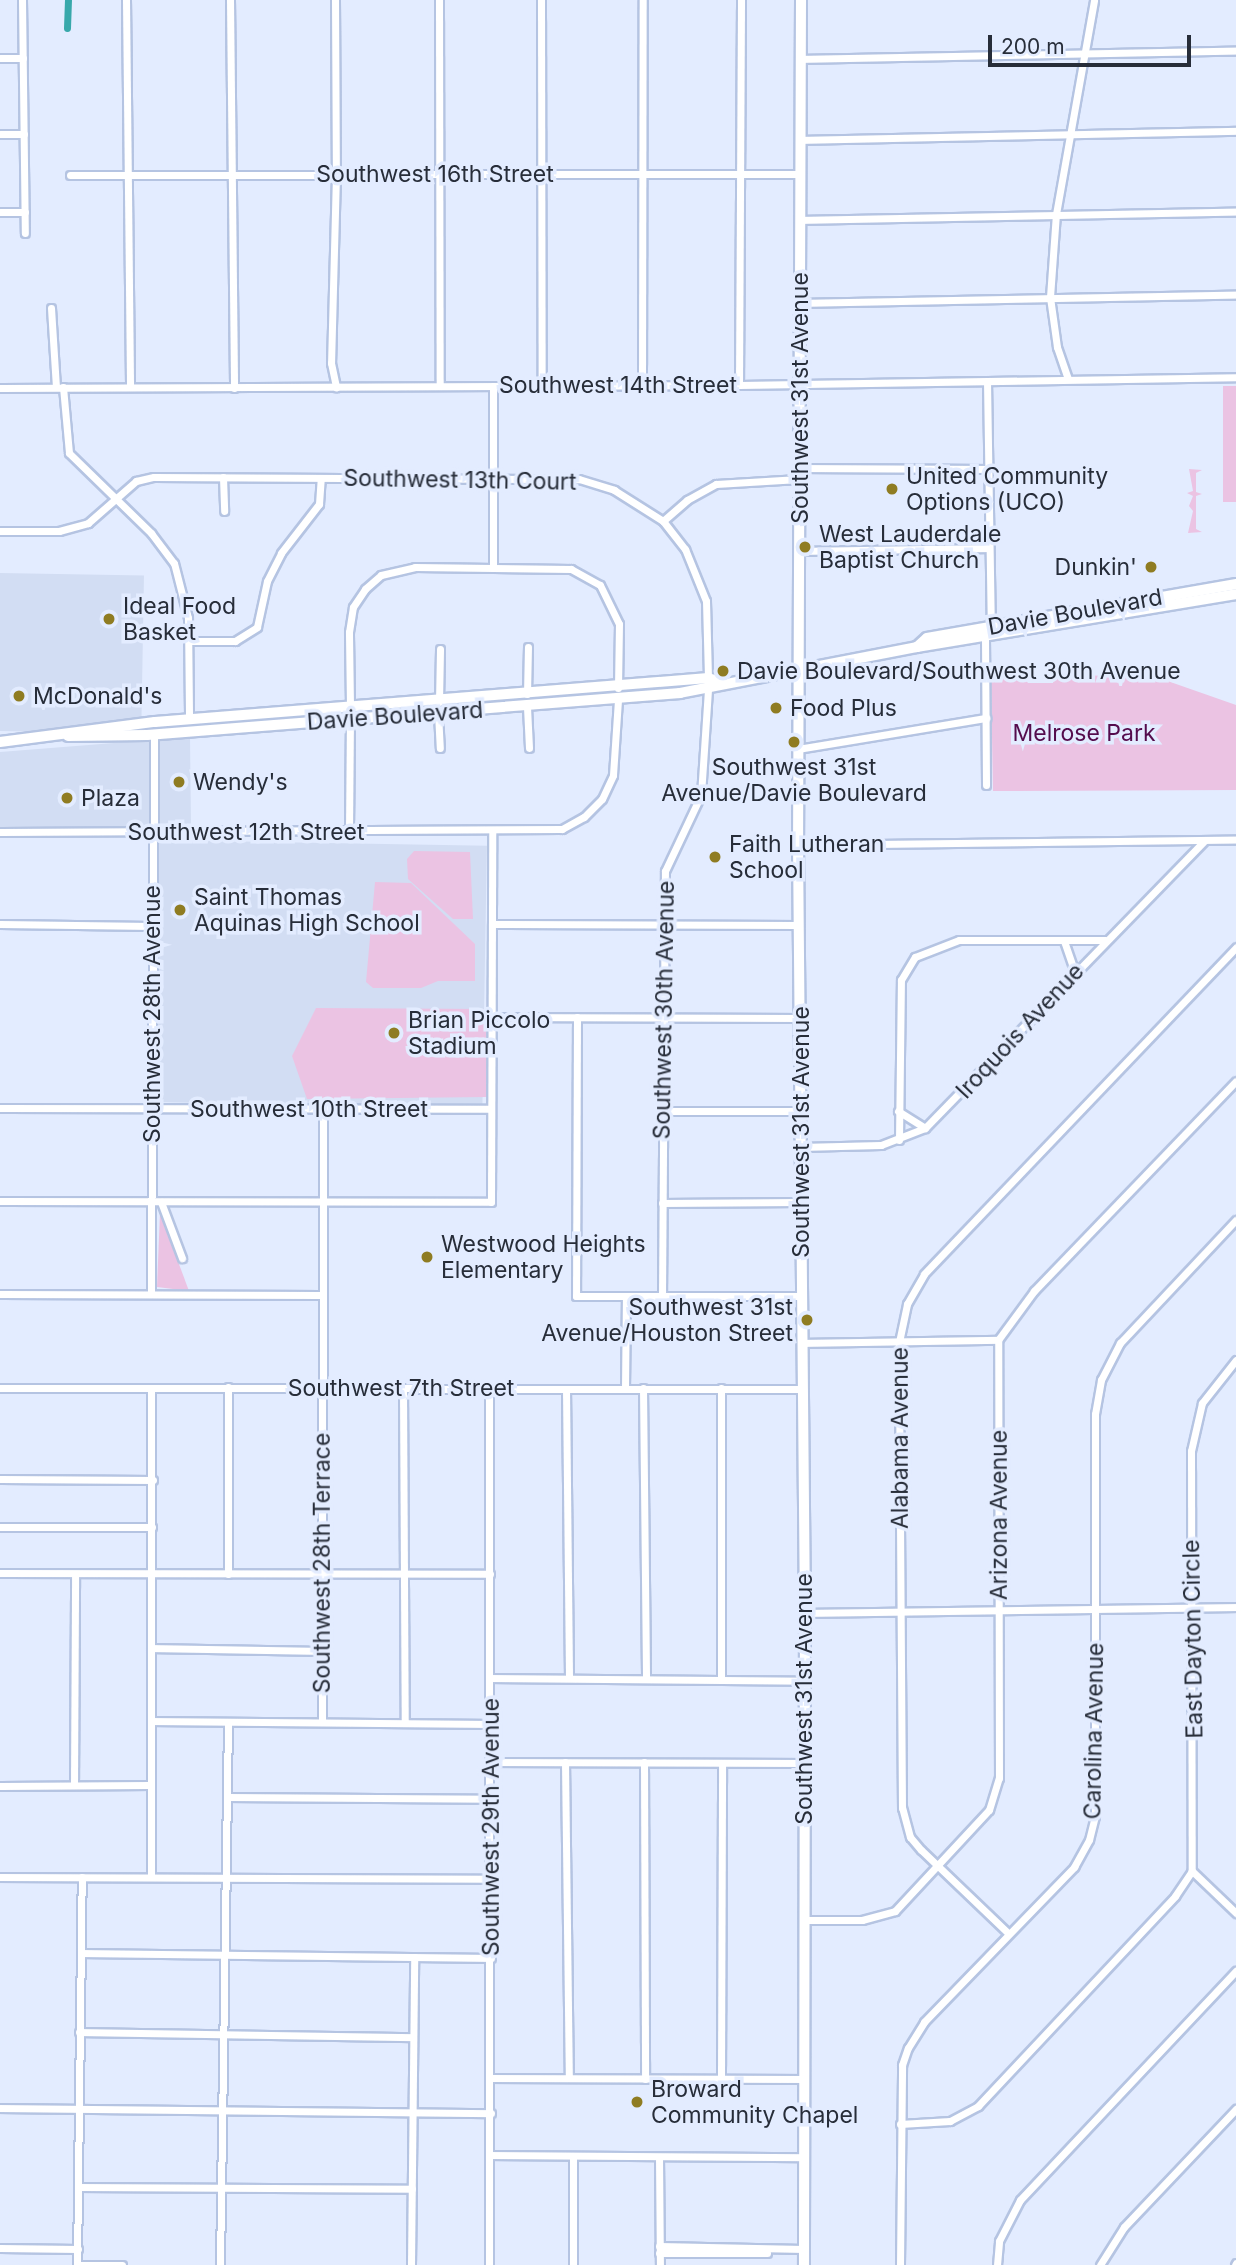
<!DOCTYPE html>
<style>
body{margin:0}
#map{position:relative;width:1236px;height:2265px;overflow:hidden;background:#e3ecff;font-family:Inter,sans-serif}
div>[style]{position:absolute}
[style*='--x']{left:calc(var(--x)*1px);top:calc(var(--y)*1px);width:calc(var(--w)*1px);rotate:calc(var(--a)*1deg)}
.built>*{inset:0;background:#d2ddf3;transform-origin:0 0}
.green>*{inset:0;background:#ebc3e3;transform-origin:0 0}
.canal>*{height:7px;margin:-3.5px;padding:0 3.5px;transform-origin:3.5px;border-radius:3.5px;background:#38a8ab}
.roads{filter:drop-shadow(2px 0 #b5c4e2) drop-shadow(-2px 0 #b5c4e2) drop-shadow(0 2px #b5c4e2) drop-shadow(0 -2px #b5c4e2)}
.street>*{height:7px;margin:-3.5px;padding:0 3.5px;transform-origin:3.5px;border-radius:3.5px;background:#fff}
.secondary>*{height:10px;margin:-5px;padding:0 5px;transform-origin:5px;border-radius:5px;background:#fff}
.dots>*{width:19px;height:19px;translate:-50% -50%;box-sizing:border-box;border:4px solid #e3ecff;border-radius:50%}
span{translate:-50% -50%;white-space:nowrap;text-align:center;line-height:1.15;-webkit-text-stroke:7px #e3ecff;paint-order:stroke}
.street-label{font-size:23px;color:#272d39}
.poi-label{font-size:23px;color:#272d39}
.left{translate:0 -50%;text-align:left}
.right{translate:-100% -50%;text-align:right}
.park-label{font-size:23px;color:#540c4d}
.scale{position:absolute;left:988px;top:35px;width:203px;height:32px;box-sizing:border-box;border:4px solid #272d39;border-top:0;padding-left:9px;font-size:21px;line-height:24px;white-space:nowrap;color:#272d39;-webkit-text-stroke:5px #e3ecff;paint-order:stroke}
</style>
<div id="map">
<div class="built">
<div style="left:0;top:573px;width:144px;height:158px;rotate:1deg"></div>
<div style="clip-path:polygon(190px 737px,191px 827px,0 827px,0 752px)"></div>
<div style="left:159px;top:840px;width:328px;height:262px;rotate:1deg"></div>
</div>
<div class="green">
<div style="left:1223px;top:386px;width:13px;height:116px"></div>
<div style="clip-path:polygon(1189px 469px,1202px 470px,1196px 473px,1196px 492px,1202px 494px,1196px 496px,1196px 529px,1202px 532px,1188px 533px,1193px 511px,1189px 506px,1193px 496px,1187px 493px,1193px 491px)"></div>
<div style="clip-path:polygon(1020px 673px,1028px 683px,1053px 683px,1054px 674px,1159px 678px,1236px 705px,1236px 790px,993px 791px,991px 681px)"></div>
<div style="clip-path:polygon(414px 851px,470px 852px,473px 919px,453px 919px,408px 879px,407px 859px)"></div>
<div style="clip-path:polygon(375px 882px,411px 883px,475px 944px,475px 981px,438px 981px,421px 988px,373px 988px,366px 982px)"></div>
<div style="clip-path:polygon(316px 1008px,486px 1009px,487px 1097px,307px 1099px,292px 1056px)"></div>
<div style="clip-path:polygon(160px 1213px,189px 1291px,157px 1287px)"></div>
</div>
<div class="canal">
<div style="--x:67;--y:28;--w:28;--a:-88"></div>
</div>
<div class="roads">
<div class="street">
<div style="--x:22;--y:0;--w:233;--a:89.3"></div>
<div style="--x:126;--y:0;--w:387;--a:89.4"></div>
<div style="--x:230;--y:0;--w:388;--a:89.4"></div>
<div style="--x:335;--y:0;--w:174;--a:89.7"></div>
<div style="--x:336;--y:174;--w:189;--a:91.5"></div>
<div style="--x:331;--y:363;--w:25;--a:78"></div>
<div style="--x:439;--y:0;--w:386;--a:89.9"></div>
<div style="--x:541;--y:0;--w:386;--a:89.9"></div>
<div style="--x:0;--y:58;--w:23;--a:0"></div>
<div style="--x:800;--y:59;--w:436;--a:-1.1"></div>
<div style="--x:0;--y:134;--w:24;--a:0"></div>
<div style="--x:800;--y:140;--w:436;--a:-1.2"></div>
<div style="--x:70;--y:175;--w:730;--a:-0.08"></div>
<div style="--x:0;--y:212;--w:25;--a:0"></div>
<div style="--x:800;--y:220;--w:436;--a:-1.1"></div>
<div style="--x:800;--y:303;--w:436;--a:-1.1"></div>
<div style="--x:51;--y:308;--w:79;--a:86.4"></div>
<div style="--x:1068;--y:379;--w:34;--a:-109"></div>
<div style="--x:1057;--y:347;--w:50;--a:-98"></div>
<div style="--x:1050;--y:297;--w:83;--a:-85.9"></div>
<div style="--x:1056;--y:214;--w:217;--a:-79.9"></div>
<div style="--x:987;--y:381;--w:245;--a:89.1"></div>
<div style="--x:642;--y:385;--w:385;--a:-89.9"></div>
<div style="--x:739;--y:385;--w:385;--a:-89.7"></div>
<div style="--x:63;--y:387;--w:66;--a:84.8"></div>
<div style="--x:69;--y:453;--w:115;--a:44.3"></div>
<div style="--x:151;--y:533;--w:38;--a:53"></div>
<div style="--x:174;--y:563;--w:57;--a:75.7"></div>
<div style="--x:188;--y:618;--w:102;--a:89.4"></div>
<div style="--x:0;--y:388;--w:739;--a:-0.23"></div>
<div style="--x:739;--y:385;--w:497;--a:-0.9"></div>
<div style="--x:799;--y:468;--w:189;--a:0.3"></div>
<div style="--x:223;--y:477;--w:34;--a:88"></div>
<div style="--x:663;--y:521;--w:36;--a:52"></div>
<div style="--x:685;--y:549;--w:56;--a:68"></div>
<div style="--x:706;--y:601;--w:77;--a:88.5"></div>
<div style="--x:0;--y:531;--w:59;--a:0"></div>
<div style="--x:59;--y:531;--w:30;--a:-15"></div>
<div style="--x:88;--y:523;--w:64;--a:-41.2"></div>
<div style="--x:136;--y:481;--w:18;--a:-13"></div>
<div style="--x:154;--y:477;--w:425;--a:0.3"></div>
<div style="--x:579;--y:479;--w:37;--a:17"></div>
<div style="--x:614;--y:490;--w:58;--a:32.3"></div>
<div style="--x:663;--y:521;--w:32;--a:-41"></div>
<div style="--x:687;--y:500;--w:33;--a:-29"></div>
<div style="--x:716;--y:484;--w:83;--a:-3.4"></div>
<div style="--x:799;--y:551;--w:190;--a:-0.9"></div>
<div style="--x:493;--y:568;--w:182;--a:-90"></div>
<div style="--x:985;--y:638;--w:147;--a:89.6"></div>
<div style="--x:189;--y:641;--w:46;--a:0"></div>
<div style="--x:235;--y:641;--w:26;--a:-32"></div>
<div style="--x:257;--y:627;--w:47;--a:-77.7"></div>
<div style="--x:267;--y:581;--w:31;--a:-63"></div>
<div style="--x:281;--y:553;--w:62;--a:-52.2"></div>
<div style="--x:319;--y:504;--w:26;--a:-86"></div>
<div style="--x:527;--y:694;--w:47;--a:-88.8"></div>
<div style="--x:439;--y:702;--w:53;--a:-88.9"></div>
<div style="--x:350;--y:706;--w:74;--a:-90.8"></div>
<div style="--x:349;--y:632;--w:25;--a:-81"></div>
<div style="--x:353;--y:607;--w:22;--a:-56"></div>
<div style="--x:365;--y:589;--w:21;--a:-41"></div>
<div style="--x:381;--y:575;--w:35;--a:-13"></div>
<div style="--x:415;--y:567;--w:156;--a:0.7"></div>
<div style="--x:571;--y:569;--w:33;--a:29"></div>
<div style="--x:600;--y:585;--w:43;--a:64"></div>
<div style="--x:619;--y:624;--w:64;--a:90.9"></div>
<div style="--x:527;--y:707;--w:41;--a:87.2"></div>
<div style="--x:438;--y:713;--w:35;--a:87"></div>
<div style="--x:798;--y:749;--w:191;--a:-9.4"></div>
<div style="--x:349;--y:831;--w:113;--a:-89.5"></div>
<div style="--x:0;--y:832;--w:562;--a:-0.31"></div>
<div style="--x:562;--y:829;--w:25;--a:-29"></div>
<div style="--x:584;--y:817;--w:25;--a:-45"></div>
<div style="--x:602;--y:799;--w:26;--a:-65"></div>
<div style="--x:613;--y:775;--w:76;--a:-86.2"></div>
<div style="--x:798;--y:845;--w:438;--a:-0.7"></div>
<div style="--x:0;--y:924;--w:152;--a:0.8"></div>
<div style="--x:493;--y:924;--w:306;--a:0.2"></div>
<div style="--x:1064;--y:941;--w:34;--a:71"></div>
<div style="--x:492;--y:1017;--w:308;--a:0.2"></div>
<div style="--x:577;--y:1017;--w:279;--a:90.2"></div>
<div style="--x:576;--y:1296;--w:226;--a:0"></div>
<div style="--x:0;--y:1108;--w:491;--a:0.1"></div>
<div style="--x:662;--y:1111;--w:139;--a:0"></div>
<div style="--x:898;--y:1111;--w:32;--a:32"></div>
<div style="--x:899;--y:1140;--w:160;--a:-89.3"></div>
<div style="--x:901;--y:980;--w:27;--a:-59"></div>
<div style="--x:915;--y:957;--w:47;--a:-21.1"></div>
<div style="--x:959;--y:940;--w:146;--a:0"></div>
<div style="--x:800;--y:1147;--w:81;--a:-1.4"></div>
<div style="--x:881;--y:1145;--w:47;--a:-21.1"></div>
<div style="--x:925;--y:1128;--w:400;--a:-45.8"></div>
<div style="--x:0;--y:1201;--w:491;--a:0.1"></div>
<div style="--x:491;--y:1202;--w:370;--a:-89.8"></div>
<div style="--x:161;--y:1202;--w:60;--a:69.4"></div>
<div style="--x:662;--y:1203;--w:139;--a:-0.4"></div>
<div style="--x:0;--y:1294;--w:322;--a:0.2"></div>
<div style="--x:151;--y:1294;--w:560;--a:-89.69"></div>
<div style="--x:662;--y:1296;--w:425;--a:-89.6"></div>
<div style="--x:665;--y:871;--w:84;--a:-64.7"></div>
<div style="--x:701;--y:795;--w:106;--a:-86.2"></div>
<div style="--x:802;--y:1343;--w:196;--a:-0.9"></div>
<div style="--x:1236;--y:1360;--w:55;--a:128.3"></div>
<div style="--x:1202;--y:1403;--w:49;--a:102.9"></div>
<div style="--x:1191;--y:1451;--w:420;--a:89.9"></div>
<div style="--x:1192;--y:1871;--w:61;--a:43.7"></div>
<div style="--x:0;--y:1388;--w:803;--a:0.07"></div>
<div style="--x:625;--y:1388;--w:91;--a:-89.4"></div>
<div style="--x:643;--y:1388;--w:291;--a:89.4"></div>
<div style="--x:403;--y:1389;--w:334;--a:89.7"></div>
<div style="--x:566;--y:1389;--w:289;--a:89.4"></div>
<div style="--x:0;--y:1479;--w:153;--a:0.4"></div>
<div style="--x:0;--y:1527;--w:152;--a:0"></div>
<div style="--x:0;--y:1573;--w:490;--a:0.1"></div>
<div style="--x:228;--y:1574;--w:187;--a:-90"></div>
<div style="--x:805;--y:1613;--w:431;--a:-0.8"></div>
<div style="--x:151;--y:1648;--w:171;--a:1"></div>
<div style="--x:491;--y:1678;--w:314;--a:0.5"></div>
<div style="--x:721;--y:1680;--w:292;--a:-90"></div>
<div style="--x:151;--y:1721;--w:340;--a:0.5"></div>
<div style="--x:322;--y:1722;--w:612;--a:-89.91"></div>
<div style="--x:491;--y:1762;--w:313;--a:0.2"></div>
<div style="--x:565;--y:1762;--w:316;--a:89.3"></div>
<div style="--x:644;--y:1762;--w:317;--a:89.8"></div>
<div style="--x:74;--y:1785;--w:211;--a:-89.7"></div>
<div style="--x:0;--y:1786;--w:150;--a:-0.4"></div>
<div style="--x:227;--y:1797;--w:264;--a:0.4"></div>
<div style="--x:0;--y:1877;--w:491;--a:0.2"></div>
<div style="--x:151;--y:1877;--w:489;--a:-90"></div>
<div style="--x:804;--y:1920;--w:58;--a:0"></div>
<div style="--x:862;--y:1920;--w:34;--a:-15"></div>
<div style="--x:895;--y:1911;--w:138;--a:-47.1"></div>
<div style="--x:989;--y:1810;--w:34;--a:-73"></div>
<div style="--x:999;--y:1778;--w:438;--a:-90.1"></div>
<div style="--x:998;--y:1340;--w:61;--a:-53.7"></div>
<div style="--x:1034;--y:1291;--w:291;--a:-46.1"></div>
<div style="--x:1008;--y:1933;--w:120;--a:-136.3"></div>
<div style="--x:921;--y:1850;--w:17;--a:-130"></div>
<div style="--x:910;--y:1837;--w:30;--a:-105"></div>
<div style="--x:902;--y:1808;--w:466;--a:-90.4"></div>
<div style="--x:899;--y:1342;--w:39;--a:-78"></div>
<div style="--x:907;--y:1304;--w:34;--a:-60"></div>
<div style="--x:924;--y:1274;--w:452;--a:-46.3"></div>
<div style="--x:82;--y:1953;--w:409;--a:0.7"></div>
<div style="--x:79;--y:2032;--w:334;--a:0.9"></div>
<div style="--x:491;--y:2078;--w:313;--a:0.2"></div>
<div style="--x:721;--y:2079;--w:316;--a:-89.8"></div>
<div style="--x:0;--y:2108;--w:491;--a:0.6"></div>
<div style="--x:900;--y:2124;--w:50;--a:-3.4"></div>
<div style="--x:950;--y:2121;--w:32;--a:-28"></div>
<div style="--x:978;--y:2106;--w:288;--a:-46.8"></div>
<div style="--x:1175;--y:1896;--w:30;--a:-56"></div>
<div style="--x:490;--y:2155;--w:314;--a:0.4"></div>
<div style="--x:573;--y:2156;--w:109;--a:90"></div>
<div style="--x:659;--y:2157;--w:108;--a:89.5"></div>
<div style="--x:81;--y:2187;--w:331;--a:0.3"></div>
<div style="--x:659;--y:2246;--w:145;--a:1.2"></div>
<div style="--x:0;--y:2248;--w:78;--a:0.7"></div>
<div style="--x:659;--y:2253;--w:108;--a:0"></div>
<div style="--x:77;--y:2265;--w:388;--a:-89.3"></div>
<div style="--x:77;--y:2265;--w:45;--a:0"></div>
<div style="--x:220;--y:2265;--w:543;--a:-89.16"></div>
<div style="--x:411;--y:2265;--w:308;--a:-89.4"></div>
<div style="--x:489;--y:2265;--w:876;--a:-90"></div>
<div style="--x:900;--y:2265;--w:200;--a:-89.4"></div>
<div style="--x:902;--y:2065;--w:18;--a:-71"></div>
<div style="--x:908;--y:2048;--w:31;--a:-58"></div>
<div style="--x:924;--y:2022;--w:216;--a:-45.9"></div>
<div style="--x:1074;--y:1867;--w:31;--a:-61"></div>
<div style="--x:1089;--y:1840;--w:25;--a:-76"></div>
<div style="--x:1095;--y:1816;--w:402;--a:-90"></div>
<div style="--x:1095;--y:1414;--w:35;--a:-80"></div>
<div style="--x:1101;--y:1380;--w:42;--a:-62.8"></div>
<div style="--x:1120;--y:1343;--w:169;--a:-46.7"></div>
<div style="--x:997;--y:2265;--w:24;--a:-85"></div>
<div style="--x:999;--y:2241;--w:46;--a:-62.9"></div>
<div style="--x:1020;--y:2200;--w:315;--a:-46.7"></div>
<div style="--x:1100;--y:2265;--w:45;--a:-57.7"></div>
<div style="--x:1124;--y:2227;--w:163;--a:-46.5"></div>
<div style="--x:1235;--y:2265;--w:2;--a:-63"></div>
</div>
<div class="secondary">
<div style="--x:801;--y:0;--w:845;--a:90.2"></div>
<div style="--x:798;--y:845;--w:768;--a:89.48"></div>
<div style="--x:805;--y:1613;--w:652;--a:90.09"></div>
<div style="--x:917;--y:647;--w:13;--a:-42"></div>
<div style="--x:927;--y:638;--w:314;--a:-9.9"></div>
<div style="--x:68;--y:736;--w:79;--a:-0.7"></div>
<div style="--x:147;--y:735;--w:535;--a:-4.51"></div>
<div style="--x:680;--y:693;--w:241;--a:-11"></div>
<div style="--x:917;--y:647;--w:323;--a:-9.4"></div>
<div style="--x:0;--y:742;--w:156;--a:-7.4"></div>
<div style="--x:155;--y:722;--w:555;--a:-4.55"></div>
<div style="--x:708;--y:678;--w:13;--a:18"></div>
</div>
</div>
<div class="dots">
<div style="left:892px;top:489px;background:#8f7c22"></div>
<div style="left:805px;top:547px;background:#8f7c22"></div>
<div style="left:1151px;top:567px;background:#8f7c22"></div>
<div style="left:109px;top:619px;background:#8f7c22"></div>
<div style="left:723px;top:671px;background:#8f7c22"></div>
<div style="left:19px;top:696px;background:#8f7c22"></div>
<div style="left:776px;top:708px;background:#8f7c22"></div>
<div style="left:794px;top:742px;background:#8f7c22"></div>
<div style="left:179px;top:782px;background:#8f7c22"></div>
<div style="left:67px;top:798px;background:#8f7c22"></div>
<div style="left:715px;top:857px;background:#8f7c22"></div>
<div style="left:180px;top:910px;background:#8f7c22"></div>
<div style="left:394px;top:1033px;background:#8f7c22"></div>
<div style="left:427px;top:1257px;background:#8f7c22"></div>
<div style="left:807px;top:1320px;background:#8f7c22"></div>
<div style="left:637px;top:2102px;background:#8f7c22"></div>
</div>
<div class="street-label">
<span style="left:435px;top:174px">Southwest 16th Street</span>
<span style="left:618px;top:385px">Southwest 14th Street</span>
<span style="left:800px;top:398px;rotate:-90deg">Southwest 31st Avenue</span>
<span style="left:460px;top:480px;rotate:1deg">Southwest 13th Court</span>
<span style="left:1075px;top:612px;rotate:-10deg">Davie Boulevard</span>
<span style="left:395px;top:716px;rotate:-4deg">Davie Boulevard</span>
<span style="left:246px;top:832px">Southwest 12th Street</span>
<span style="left:664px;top:1010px;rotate:-89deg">Southwest 30th Avenue</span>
<span style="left:152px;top:1014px;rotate:-90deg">Southwest 28th Avenue</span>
<span style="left:1020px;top:1031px;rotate:-47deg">Iroquois Avenue</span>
<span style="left:309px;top:1109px">Southwest 10th Street</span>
<span style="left:801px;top:1132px;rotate:-90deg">Southwest 31st Avenue</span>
<span style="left:401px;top:1388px">Southwest 7th Street</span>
<span style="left:900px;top:1438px;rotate:-90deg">Alabama Avenue</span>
<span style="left:999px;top:1515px;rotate:-90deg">Arizona Avenue</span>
<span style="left:322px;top:1563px;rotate:-90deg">Southwest 28th Terrace</span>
<span style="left:1193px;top:1639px;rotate:-91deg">East Dayton Circle</span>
<span style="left:804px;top:1699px;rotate:-90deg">Southwest 31st Avenue</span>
<span style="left:1094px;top:1731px;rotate:-89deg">Carolina Avenue</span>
<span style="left:491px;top:1827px;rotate:-90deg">Southwest 29th Avenue</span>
</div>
<div class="poi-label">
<span class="left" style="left:906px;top:489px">United Community<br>Options (UCO)</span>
<span class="left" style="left:819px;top:547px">West Lauderdale<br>Baptist Church</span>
<span class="right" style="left:1137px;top:567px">Dunkin'</span>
<span class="left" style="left:123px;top:619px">Ideal Food<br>Basket</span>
<span class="left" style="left:737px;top:671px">Davie Boulevard/Southwest 30th Avenue</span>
<span class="left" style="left:33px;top:696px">McDonald's</span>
<span class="left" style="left:790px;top:708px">Food Plus</span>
<span style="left:794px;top:780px">Southwest 31st<br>Avenue/Davie Boulevard</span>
<span class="left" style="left:193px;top:782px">Wendy's</span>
<span class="left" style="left:81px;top:798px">Plaza</span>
<span class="left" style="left:729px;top:857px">Faith Lutheran<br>School</span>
<span class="left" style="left:194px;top:910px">Saint Thomas<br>Aquinas High School</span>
<span class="left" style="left:408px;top:1033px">Brian Piccolo<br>Stadium</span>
<span class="left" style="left:441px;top:1257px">Westwood Heights<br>Elementary</span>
<span class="right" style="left:793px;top:1320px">Southwest 31st<br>Avenue/Houston Street</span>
<span class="left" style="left:651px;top:2102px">Broward<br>Community Chapel</span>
</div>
<div class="park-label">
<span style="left:1084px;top:733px">Melrose Park</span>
</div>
<div class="scale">200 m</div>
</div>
